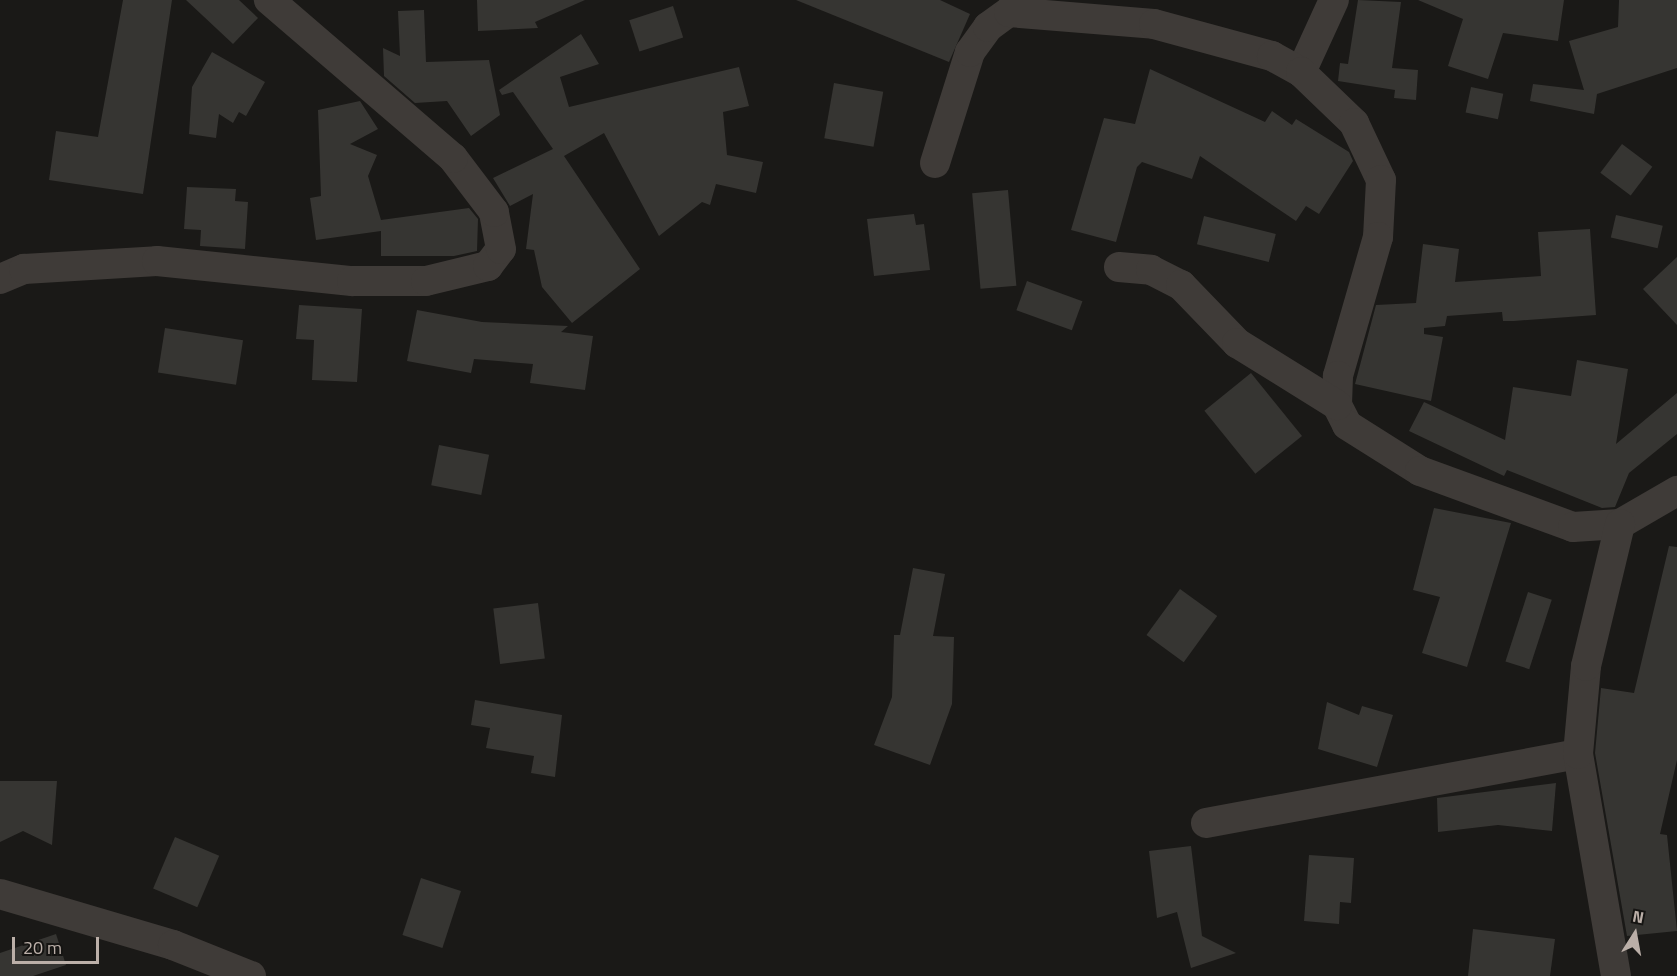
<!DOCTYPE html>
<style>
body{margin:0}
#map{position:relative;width:1677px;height:976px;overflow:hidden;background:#1a1917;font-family:"Titillium Web",sans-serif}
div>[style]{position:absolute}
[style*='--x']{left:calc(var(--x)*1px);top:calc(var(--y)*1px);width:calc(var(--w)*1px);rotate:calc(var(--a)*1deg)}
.building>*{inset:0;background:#363532;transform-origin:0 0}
.minor>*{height:30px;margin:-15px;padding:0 15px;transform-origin:15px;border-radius:15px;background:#3f3b38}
span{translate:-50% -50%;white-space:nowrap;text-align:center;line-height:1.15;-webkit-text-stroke:4.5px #151412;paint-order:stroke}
.north{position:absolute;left:1605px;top:904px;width:60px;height:60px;-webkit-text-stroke:4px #151412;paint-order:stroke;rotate:11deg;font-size:16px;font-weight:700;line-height:24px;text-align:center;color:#bbafa8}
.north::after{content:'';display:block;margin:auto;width:21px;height:27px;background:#bbafa8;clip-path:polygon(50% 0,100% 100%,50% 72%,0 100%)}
.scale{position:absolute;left:12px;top:937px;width:87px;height:27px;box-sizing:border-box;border:3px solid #bbafa8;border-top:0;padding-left:8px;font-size:18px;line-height:21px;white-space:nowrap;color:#bbafa8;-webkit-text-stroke:4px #151412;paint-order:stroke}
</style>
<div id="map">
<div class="building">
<div style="clip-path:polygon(123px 0,172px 0,143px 194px,49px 180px,56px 131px,98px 137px)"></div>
<div style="clip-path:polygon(186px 0,239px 0,258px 18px,233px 44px)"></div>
<div style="clip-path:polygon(477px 0,585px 0,535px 22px,538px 28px,478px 31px)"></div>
<div style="clip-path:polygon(796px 0,940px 0,970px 14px,949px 62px)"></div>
<div style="clip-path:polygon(1358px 0,1401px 2px,1392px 68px,1418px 70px,1416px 100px,1394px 98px,1395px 90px,1338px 81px,1340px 63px,1348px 64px)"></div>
<div style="clip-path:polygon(1418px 0,1564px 0,1558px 41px,1503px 33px,1488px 79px,1448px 66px,1463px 19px)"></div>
<div style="clip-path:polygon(1619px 0,1677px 0,1677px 68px,1597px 94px,1594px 114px,1530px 101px,1533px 84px,1584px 90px,1569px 41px,1618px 27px)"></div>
<div style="left:673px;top:6px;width:33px;height:46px;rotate:72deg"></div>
<div style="clip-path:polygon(424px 10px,426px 62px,489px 60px,500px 115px,471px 136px,447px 101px,415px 103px,384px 76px,383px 48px,400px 56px,398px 11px)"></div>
<div style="clip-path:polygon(581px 34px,599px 64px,560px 77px,569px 107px,739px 67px,749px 106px,723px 112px,727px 155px,763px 162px,756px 193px,716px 184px,710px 205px,702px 202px,659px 236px,604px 133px,564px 156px,640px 269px,572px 323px,542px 287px,534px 250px,526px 249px,533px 194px,510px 206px,493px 178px,553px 149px,513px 92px,502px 95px,499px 90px)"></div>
<div style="clip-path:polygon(212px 52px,265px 82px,246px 116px,239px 112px,233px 123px,219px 114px,216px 138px,189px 134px,192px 87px)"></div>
<div style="clip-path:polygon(1150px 69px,1265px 122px,1272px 111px,1292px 125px,1296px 119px,1349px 152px,1353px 161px,1319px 214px,1306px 206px,1296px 221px,1200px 156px,1192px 179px,1142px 162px,1137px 167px,1116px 242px,1071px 230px,1104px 118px,1135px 124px)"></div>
<div style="left:834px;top:83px;width:50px;height:56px;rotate:10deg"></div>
<div style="left:1471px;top:87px;width:33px;height:26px;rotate:12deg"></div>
<div style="clip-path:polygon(360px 101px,378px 129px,350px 144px,377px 155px,368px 176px,381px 220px,469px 208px,478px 219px,477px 251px,454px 256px,381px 256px,381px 231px,316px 240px,310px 198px,321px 196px,318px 110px)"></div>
<div style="left:1622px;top:144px;width:38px;height:36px;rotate:37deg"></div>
<div style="clip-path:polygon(187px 187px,236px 189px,235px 201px,248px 202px,245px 249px,200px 246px,201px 230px,184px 229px)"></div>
<div style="left:1008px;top:190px;width:96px;height:36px;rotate:85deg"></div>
<div style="clip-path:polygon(914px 214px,916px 225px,924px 224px,930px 270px,874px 276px,867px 219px)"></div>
<div style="left:1616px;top:215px;width:48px;height:23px;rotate:13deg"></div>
<div style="left:1204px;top:216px;width:74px;height:29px;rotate:14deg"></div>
<div style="clip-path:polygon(1590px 229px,1596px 315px,1514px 321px,1503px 321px,1502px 312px,1447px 316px,1445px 326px,1424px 328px,1424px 334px,1443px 337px,1431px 401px,1355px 384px,1376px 305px,1416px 303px,1423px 244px,1459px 249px,1455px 282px,1541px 276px,1538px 232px)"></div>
<div style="clip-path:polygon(1677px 257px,1677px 325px,1643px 289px)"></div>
<div style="left:1027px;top:281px;width:59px;height:31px;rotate:20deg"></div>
<div style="clip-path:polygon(299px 305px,362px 309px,357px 382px,312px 380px,314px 340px,296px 339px)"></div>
<div style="clip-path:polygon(417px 310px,482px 322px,568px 326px,561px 332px,593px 336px,585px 390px,530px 383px,533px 364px,474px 359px,471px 373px,407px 361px)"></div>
<div style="left:165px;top:328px;width:79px;height:45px;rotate:9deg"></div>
<div style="clip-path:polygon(1577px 360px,1628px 369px,1616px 444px,1677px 393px,1677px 434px,1629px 473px,1615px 507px,1602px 508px,1507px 470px,1504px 476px,1409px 431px,1424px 402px,1505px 440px,1513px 387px,1571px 396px)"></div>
<div style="left:1251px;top:373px;width:81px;height:60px;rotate:51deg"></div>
<div style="left:439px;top:445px;width:51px;height:41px;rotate:11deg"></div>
<div style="clip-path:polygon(1434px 508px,1511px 523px,1467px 667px,1422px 653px,1440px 597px,1413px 590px)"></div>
<div style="clip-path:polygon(1669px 546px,1677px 547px,1677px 760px,1660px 834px,1667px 835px,1677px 931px,1627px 936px,1595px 753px,1601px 688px,1634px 693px)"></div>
<div style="clip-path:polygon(913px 568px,945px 574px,933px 636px,954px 637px,952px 704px,930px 765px,874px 745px,892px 697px,894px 635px,900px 635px)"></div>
<div style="left:1180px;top:589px;width:46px;height:57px;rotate:36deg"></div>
<div style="left:1528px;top:592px;width:25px;height:73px;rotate:18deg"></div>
<div style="left:538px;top:603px;width:56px;height:45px;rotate:83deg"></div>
<div style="clip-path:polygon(475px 700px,562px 715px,555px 777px,531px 773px,534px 756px,486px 748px,490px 728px,471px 725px)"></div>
<div style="clip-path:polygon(1327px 702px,1359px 715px,1362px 706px,1393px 715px,1377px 767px,1318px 749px)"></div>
<div style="clip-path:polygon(0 781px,57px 781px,52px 845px,23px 831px,0 842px)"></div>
<div style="clip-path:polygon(1556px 783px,1552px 831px,1498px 825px,1438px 832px,1437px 798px)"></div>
<div style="left:175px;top:837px;width:48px;height:56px;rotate:23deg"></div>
<div style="clip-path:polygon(1191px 846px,1202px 936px,1236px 953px,1191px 968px,1177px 912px,1157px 918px,1149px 851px)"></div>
<div style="clip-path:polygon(1309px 855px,1354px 858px,1351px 903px,1340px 902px,1339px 924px,1304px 921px)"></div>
<div style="left:421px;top:878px;width:42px;height:60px;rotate:18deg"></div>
<div style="clip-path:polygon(1473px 929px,1555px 939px,1550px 976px,1468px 976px)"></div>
<div style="clip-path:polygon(56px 934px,66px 965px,33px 976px,0 976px,0 953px)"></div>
</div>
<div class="minor">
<div style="--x:1301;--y:72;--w:79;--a:-65.4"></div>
<div style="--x:935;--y:163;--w:116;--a:-72.5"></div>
<div style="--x:970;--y:52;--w:31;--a:-54"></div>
<div style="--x:988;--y:27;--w:26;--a:-36"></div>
<div style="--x:1009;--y:12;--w:145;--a:4.7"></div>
<div style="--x:1154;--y:24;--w:122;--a:15.2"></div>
<div style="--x:1272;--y:56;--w:33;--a:29"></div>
<div style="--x:1301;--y:72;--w:74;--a:43.9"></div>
<div style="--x:1354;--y:123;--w:63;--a:64.7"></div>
<div style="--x:1381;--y:180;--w:57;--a:93"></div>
<div style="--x:1378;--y:237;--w:145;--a:106.1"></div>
<div style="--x:1338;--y:376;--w:29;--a:92"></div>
<div style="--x:1337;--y:405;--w:22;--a:63"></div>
<div style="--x:1347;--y:425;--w:86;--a:32.2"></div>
<div style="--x:1420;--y:471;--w:163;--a:20.1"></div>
<div style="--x:1573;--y:527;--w:47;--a:-3.7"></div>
<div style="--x:1620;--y:524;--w:66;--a:-30.1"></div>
<div style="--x:1119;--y:267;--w:32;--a:5"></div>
<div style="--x:1151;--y:270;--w:34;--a:27"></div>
<div style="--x:1181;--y:285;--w:81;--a:46"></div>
<div style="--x:1237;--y:343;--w:118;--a:31.8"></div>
<div style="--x:0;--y:279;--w:26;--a:-23"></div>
<div style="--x:24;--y:269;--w:133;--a:-3.4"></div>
<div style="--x:157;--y:261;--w:196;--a:5.9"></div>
<div style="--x:352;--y:281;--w:74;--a:0"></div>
<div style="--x:426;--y:281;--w:64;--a:-13.6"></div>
<div style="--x:488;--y:266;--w:21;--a:-53"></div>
<div style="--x:501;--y:249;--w:38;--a:-101"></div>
<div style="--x:494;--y:212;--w:68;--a:-127.2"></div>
<div style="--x:453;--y:158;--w:243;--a:-139.3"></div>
<div style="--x:1206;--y:823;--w:378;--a:-10.5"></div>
<div style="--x:0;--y:894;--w:180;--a:16.4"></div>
<div style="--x:173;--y:945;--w:84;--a:21.7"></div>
<div style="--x:1616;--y:976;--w:225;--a:-99.7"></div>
<div style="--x:1578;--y:754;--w:88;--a:-84.8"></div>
<div style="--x:1586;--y:666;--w:146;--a:-76.5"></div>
</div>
<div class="north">N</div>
<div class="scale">20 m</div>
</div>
